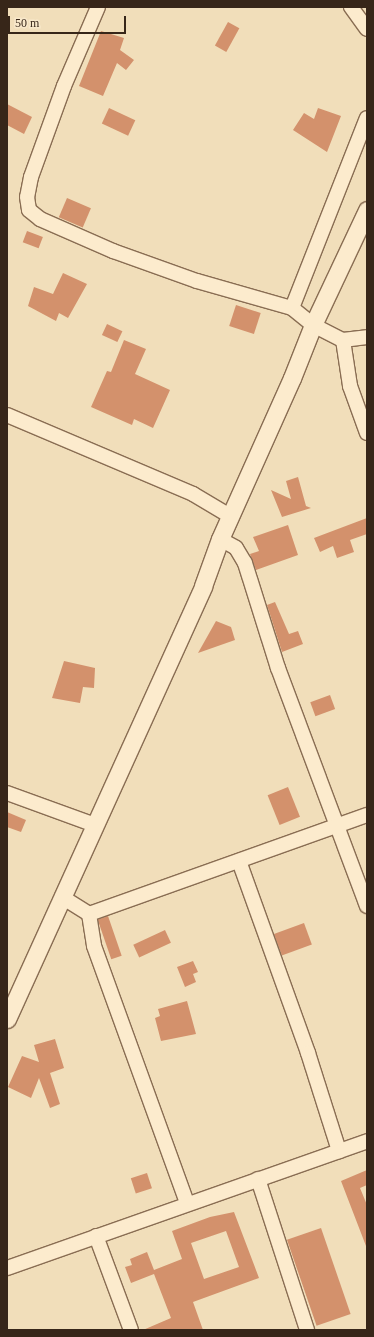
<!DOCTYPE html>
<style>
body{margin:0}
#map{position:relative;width:374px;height:1337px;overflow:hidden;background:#f1deba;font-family:"Times New Roman",serif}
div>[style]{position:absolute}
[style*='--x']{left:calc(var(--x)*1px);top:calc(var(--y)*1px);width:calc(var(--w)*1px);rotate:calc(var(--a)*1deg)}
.building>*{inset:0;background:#d3916c;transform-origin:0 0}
.roads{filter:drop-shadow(1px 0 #896d53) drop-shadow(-1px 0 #896d53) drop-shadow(0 1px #896d53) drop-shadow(0 -1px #896d53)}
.minor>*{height:14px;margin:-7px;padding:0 7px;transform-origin:7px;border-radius:7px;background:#fcebcd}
.tertiary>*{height:17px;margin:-8.5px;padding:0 8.5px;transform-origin:8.5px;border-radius:8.5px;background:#fcebcd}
span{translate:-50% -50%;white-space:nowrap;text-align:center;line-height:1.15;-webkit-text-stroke:3.5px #f8e8ca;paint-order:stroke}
.frame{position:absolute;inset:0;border:8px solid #372619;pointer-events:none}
.scale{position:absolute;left:8px;top:16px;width:118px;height:18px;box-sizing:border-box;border:2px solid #372619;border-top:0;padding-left:5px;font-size:12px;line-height:14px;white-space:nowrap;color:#372619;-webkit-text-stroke:3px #f8e8ca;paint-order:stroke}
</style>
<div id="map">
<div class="building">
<div style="left:228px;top:22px;width:13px;height:27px;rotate:29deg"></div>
<div style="clip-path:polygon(101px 31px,124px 38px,120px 50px,134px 60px,126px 70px,117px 63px,103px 96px,79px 86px)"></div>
<div style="clip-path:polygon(7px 104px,32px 117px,24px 134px,7px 125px)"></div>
<div style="left:109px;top:108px;width:29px;height:17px;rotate:25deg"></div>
<div style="clip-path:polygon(318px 108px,341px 116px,327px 152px,293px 130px,304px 113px,314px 119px)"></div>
<div style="left:67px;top:198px;width:26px;height:21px;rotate:23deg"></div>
<div style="left:27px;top:231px;width:17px;height:12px;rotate:21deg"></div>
<div style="clip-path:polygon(63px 273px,87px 284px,68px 318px,59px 313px,56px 321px,28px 306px,34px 287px,53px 294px)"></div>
<div style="left:236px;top:305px;width:26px;height:22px;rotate:18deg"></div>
<div style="left:107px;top:324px;width:17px;height:12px;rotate:25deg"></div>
<div style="clip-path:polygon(124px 340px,146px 349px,135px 374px,170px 390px,153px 428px,134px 419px,132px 425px,91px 407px,107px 371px,111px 372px)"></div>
<div style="clip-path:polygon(298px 477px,306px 506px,311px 508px,282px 517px,271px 490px,291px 499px,286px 481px)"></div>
<div style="clip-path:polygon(367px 518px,367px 534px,350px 540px,354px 552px,337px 558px,333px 546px,320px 552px,314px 538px)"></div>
<div style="clip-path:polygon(288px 525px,298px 555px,256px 570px,250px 554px,259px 551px,253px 537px)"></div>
<div style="clip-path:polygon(275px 602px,289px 634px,298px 631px,303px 644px,282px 652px,267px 605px)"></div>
<div style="clip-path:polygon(216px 621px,231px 627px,235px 640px,198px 653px)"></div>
<div style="clip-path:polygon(64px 661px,95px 668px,94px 688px,83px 687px,80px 703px,52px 698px)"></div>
<div style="left:330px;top:695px;width:15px;height:21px;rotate:70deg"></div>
<div style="left:288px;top:787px;width:32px;height:22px;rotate:68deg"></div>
<div style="clip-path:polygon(7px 812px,26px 820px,21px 832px,7px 827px)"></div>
<div style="left:108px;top:916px;width:42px;height:11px;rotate:71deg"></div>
<div style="left:304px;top:923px;width:23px;height:32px;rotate:70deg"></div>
<div style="left:165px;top:930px;width:14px;height:35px;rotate:65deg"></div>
<div style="clip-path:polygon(193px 961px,198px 972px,193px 974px,196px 982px,185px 987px,177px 967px)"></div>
<div style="clip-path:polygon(187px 1001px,196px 1034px,161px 1041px,155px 1018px,160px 1016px,158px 1009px)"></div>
<div style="clip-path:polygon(55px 1039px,64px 1068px,50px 1073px,60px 1104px,50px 1108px,39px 1078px,31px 1098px,8px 1087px,22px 1056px,39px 1062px,34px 1045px)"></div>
<div style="clip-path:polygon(367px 1170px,367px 1185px,360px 1188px,367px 1205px,366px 1246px,341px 1181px)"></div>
<div style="left:147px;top:1173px;width:16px;height:17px;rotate:72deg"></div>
<div style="clip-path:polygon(evenodd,234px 1212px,259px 1278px,193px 1302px,203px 1330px,143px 1330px,171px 1318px,154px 1274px,131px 1283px,125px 1267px,132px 1265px,130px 1259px,147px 1252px,154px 1270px,182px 1259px,172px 1231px,210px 1217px,234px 1212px,226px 1231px,239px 1267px,204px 1279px,191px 1243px,226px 1231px)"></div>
<div style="left:321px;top:1228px;width:91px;height:36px;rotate:71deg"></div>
</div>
<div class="roads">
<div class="minor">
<div style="--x:98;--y:7;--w:86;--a:113.3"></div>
<div style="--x:64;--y:86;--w:97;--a:109.9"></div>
<div style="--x:31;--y:177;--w:20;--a:101"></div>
<div style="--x:27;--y:197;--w:13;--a:81"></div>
<div style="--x:29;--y:210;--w:14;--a:39"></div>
<div style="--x:40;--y:219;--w:80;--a:23.7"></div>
<div style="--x:113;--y:251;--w:89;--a:19.7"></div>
<div style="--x:197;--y:281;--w:99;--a:15.9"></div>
<div style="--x:292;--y:308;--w:27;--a:39"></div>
<div style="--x:313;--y:325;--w:34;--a:27"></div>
<div style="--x:343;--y:340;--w:47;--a:81.3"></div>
<div style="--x:350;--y:386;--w:50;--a:70.1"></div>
<div style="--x:351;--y:7;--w:27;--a:54"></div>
<div style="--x:292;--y:308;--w:204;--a:-68.5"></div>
<div style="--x:343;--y:340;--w:24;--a:-7"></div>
<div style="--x:7;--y:415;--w:202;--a:23"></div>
<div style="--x:193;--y:494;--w:43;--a:30.7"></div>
<div style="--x:220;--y:539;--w:18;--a:29"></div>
<div style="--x:236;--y:548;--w:17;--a:59"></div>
<div style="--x:245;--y:563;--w:110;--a:72.6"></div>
<div style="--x:278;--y:668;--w:254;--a:69.5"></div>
<div style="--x:7;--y:793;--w:94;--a:20"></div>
<div style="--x:239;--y:861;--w:204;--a:70.2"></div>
<div style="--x:308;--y:1053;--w:103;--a:72.4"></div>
<div style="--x:62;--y:897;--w:32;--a:32"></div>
<div style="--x:89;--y:914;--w:32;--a:81"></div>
<div style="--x:94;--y:946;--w:273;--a:70.1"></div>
<div style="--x:89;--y:914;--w:295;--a:-19.6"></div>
<div style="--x:258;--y:1179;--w:159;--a:72"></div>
<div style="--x:96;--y:1236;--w:100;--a:69.6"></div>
<div style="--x:7;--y:1268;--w:382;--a:-19.4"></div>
</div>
<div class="tertiary">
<div style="--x:7;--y:1019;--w:475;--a:-65.6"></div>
<div style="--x:203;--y:586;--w:50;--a:-70.1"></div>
<div style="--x:220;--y:539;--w:176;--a:-65.9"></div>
<div style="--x:292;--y:378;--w:57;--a:-68.4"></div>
<div style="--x:313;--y:325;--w:127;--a:-64.8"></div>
</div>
</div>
<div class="frame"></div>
<div class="scale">50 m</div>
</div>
